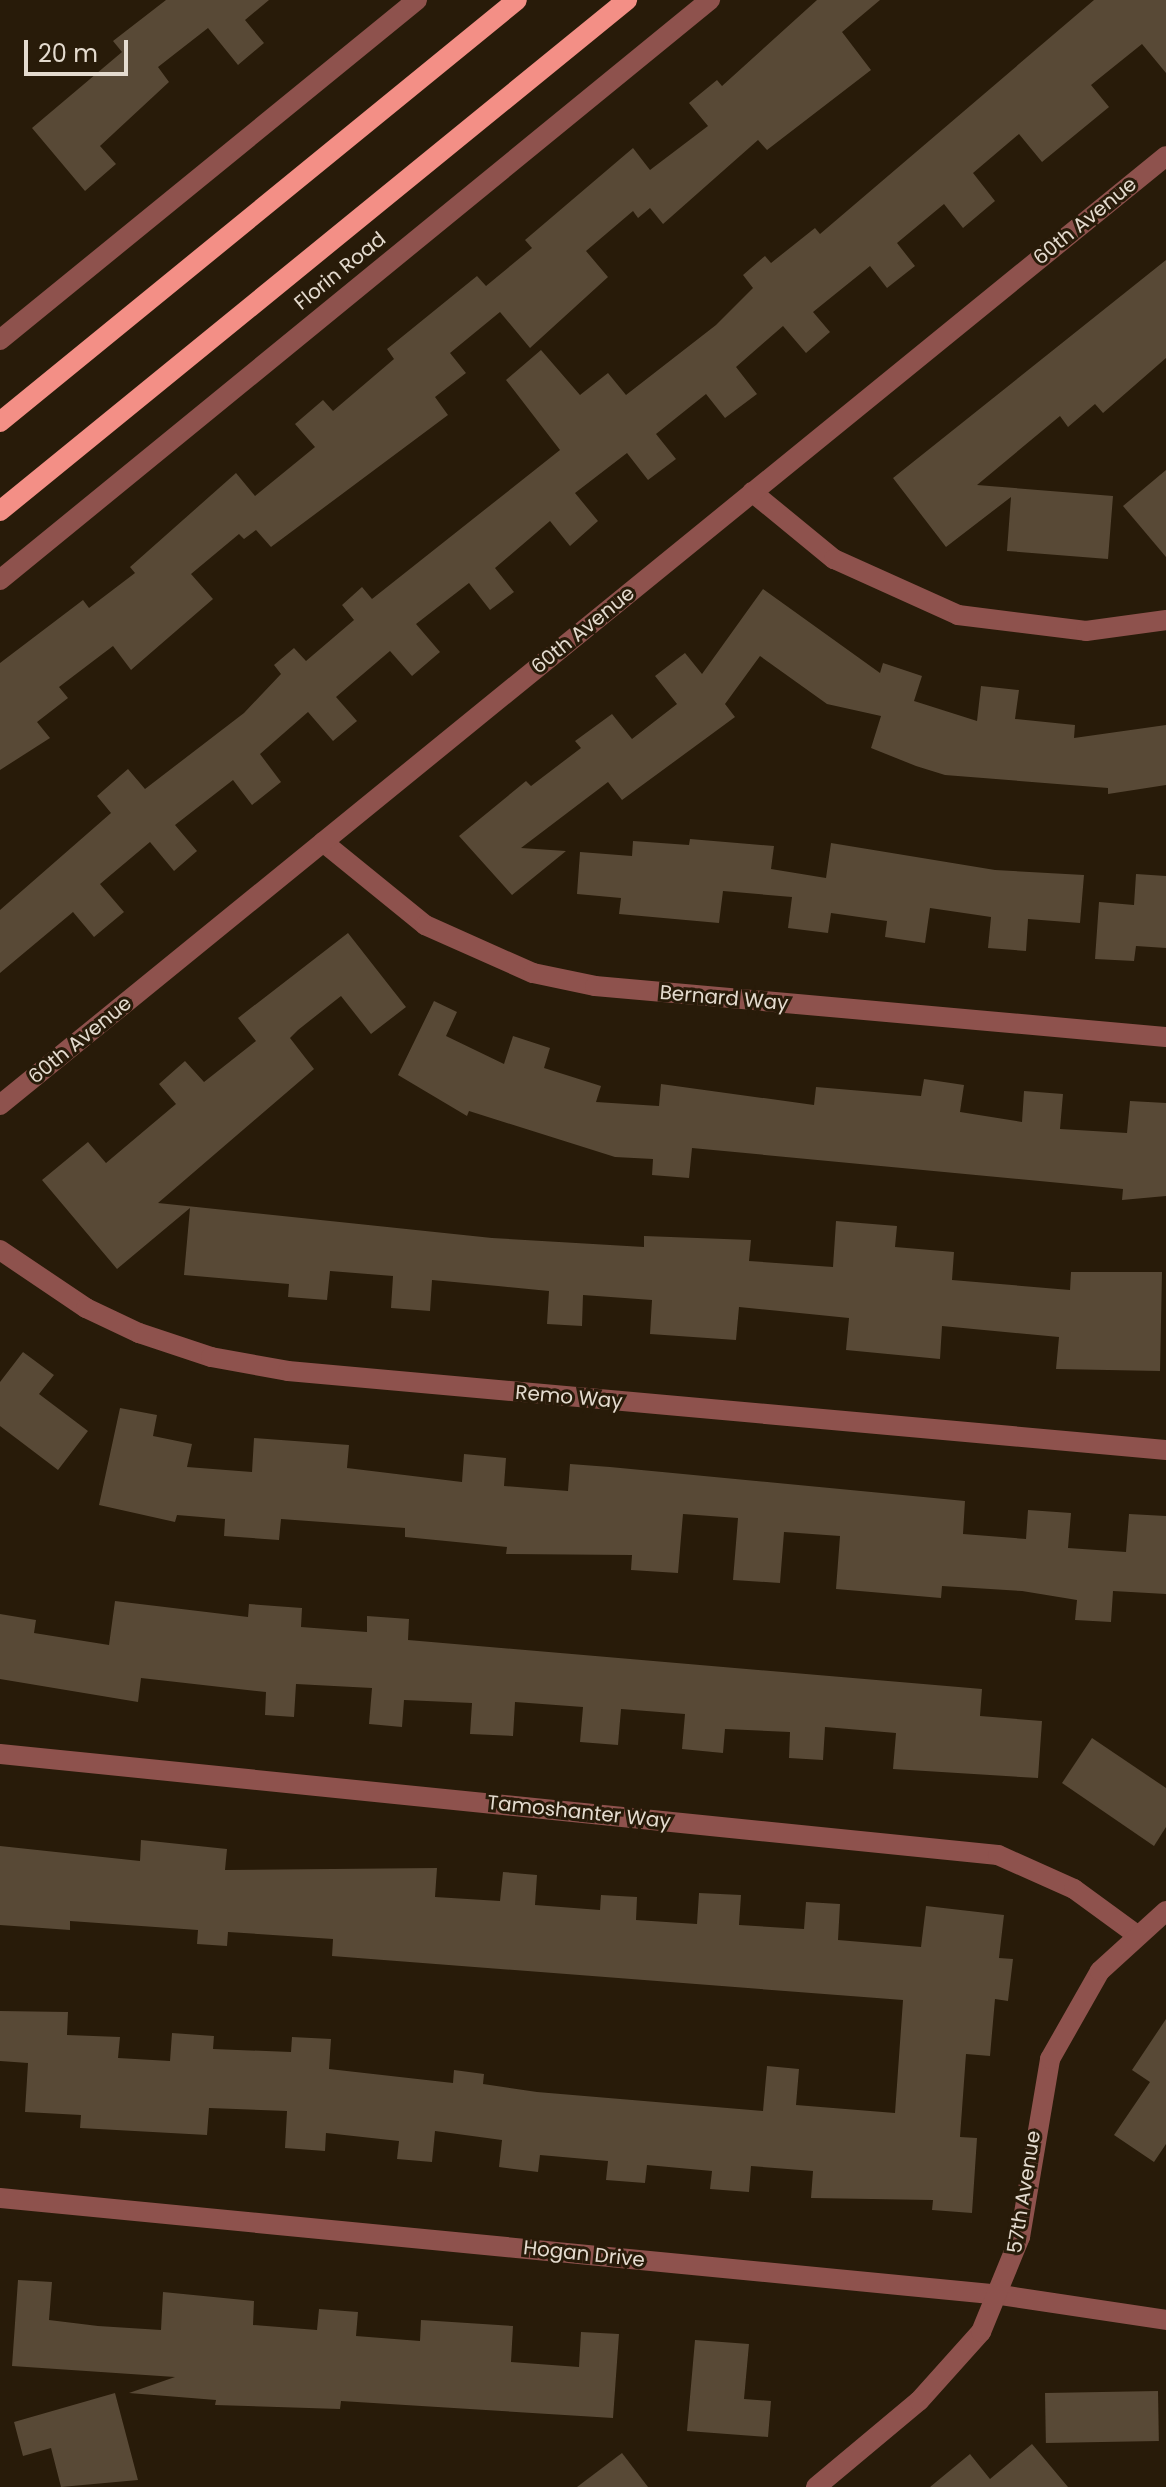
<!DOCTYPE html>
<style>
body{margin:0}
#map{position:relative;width:1166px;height:2487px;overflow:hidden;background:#281b09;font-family:Poppins,sans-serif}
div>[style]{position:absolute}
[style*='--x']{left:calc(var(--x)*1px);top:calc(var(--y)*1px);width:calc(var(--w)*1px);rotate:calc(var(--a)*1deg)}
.building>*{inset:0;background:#584936;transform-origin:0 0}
.street>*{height:20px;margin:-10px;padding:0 10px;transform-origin:10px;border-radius:10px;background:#8e524d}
.primary>*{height:20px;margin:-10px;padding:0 10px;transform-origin:10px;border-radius:10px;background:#f38f86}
span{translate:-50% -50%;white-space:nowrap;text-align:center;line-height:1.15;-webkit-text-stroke:6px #281b09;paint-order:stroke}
.street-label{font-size:20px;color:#e4dbcf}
.scale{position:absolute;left:24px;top:40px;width:104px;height:36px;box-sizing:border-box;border:4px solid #e4dbcf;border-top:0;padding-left:10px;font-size:24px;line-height:28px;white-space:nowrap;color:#e4dbcf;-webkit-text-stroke:6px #281b09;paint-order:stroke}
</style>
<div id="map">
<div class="building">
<div style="clip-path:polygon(166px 0,269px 0,245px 20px,264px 43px,238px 65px,208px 28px,158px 67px,169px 82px,100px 146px,116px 164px,85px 191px,32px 128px,122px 52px,113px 41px)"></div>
<div style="clip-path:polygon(817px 0,880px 0,842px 32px,871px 70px,767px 150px,758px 140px,663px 224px,650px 208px,638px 218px,633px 211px,586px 251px,608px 277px,530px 348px,500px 312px,450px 353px,466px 373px,435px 397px,448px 415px,271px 547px,256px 530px,244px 539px,239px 534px,191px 574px,213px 599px,131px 670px,113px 646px,59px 687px,68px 698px,37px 722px,50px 738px,0 770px,0 663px,83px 600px,89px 608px,135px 573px,130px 567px,236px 473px,255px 496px,315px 447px,295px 424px,323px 400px,333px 411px,394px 359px,387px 349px,477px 276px,486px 286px,532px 248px,525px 240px,633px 148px,650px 170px,708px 126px,689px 103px,717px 80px,722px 86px)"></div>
<div style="clip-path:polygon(1094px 0,1166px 0,1166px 73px,1142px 44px,1091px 85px,1109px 107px,1042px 162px,1019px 134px,973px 173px,995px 201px,963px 228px,944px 204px,897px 243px,915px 266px,887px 288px,870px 266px,813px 312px,830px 332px,806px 353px,783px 326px,736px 367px,757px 394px,725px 418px,706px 394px,656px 434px,676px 459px,648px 480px,627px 453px,575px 493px,598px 521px,570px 546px,550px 521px,495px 568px,514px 592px,490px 610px,469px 583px,416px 624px,440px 652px,412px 676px,390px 651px,336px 697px,357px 721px,333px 741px,308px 712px,260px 754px,281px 782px,252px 805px,233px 780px,175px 825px,197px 851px,174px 871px,150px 842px,100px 884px,124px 912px,94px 937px,73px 912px,0 973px,0 910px,111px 813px,97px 796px,128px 769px,145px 789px,244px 713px,281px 674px,274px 665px,294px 648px,306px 661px,354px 620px,342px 605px,362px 587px,372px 599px,560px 450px,506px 380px,541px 350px,580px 395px,608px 373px,626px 395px,716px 325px,753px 288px,743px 275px,765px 256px,771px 263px,815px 228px,820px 234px)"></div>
<div style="clip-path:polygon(1166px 260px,1166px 358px,1103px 413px,1095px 404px,1068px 427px,1060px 416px,977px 485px,1113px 496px,1108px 559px,1007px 551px,1011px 497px,946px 547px,893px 478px)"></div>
<div style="clip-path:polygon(1166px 470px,1166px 557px,1123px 506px)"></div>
<div style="clip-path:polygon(763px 589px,880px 673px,883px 663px,922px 676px,914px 701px,977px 721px,981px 686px,1019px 690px,1015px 719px,1075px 725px,1074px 738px,1166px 725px,1166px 785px,1108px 794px,1108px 788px,945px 775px,916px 766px,871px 748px,881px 716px,827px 704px,760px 656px,725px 704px,735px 717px,622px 800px,608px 782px,521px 848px,566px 851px,512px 895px,459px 836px,526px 781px,531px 786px,581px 748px,575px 741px,612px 714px,632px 739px,677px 704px,655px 676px,685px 653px,702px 674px)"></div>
<div style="clip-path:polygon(690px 839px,774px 846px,771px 869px,826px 878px,831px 843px,995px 870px,1084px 875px,1080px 923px,1028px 919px,1026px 951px,988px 948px,991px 917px,930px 908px,925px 943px,885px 937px,887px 921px,831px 913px,828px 933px,788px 928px,792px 897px,723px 891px,719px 923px,619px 914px,621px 898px,577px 894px,580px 852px,632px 856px,633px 841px,689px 845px)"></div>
<div style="clip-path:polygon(1136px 874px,1166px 876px,1166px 948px,1136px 946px,1134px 961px,1095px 959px,1099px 902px,1134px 905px)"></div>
<div style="clip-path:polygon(348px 933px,406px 1007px,371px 1034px,341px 996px,298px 1030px,290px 1038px,314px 1069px,158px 1203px,492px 1238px,644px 1247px,644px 1236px,751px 1240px,749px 1261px,833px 1267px,836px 1221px,897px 1226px,895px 1247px,954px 1252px,952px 1280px,1070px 1290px,1071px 1272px,1162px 1272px,1160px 1371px,1056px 1369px,1059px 1337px,942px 1326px,940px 1359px,846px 1350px,849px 1318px,739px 1307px,736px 1340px,650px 1334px,652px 1300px,583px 1295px,582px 1326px,547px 1324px,549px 1291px,498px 1286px,432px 1280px,430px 1311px,391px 1308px,393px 1276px,330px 1271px,327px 1300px,288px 1297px,289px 1284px,184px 1275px,190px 1208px,117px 1269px,42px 1180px,88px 1142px,106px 1163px,176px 1104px,159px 1084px,185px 1061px,204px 1082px,256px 1041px,238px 1018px)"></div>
<div style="clip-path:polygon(434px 1001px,457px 1012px,446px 1036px,504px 1064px,513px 1036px,550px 1048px,544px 1068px,601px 1086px,596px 1102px,659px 1106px,661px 1084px,814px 1105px,816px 1087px,921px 1096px,924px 1079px,964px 1085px,960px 1112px,1022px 1122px,1024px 1091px,1063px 1094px,1060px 1129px,1127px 1133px,1130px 1101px,1166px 1103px,1166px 1196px,1122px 1200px,1123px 1189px,692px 1148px,689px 1178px,652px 1175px,653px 1159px,615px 1157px,469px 1111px,467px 1116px,398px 1075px)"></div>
<div style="clip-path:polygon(23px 1352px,54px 1375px,39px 1394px,88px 1431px,58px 1470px,0 1426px,0 1382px)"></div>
<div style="clip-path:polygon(120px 1408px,157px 1415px,153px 1436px,192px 1444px,187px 1467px,252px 1472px,254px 1438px,349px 1445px,347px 1468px,462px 1482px,464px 1454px,506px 1458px,504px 1486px,568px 1491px,570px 1464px,610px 1467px,965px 1501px,963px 1534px,1026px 1539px,1028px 1510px,1071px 1513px,1068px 1548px,1126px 1552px,1129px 1514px,1166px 1516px,1166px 1594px,1113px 1591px,1111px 1622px,1075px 1620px,1077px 1600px,1022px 1591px,942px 1586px,941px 1598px,836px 1589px,840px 1536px,784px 1532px,780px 1583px,733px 1580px,738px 1518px,683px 1514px,678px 1573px,631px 1570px,632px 1555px,506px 1554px,507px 1547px,405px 1537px,405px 1528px,281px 1519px,279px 1540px,224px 1536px,225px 1519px,177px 1515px,175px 1522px,99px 1505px)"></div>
<div style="clip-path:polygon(115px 1601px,248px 1617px,249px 1604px,302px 1608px,301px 1627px,367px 1632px,367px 1616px,409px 1619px,408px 1640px,982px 1689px,980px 1716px,1042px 1721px,1038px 1778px,893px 1769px,896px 1733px,825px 1727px,823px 1760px,789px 1758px,790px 1732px,725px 1729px,723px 1753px,682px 1749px,685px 1714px,621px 1709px,618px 1745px,580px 1742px,583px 1707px,515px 1702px,513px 1736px,470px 1734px,472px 1703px,404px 1700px,402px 1727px,369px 1724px,372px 1688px,296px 1684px,294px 1717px,265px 1715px,266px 1692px,141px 1678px,138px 1702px,0 1679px,0 1614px,36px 1620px,34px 1633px,109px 1645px)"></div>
<div style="clip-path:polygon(1092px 1738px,1166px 1788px,1166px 1827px,1154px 1846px,1062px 1783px)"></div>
<div style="clip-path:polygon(141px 1840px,227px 1849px,225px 1870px,437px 1868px,435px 1897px,500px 1901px,503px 1872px,537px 1875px,535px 1905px,600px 1910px,601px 1895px,637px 1897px,636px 1920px,697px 1924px,699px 1893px,741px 1895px,739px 1925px,804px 1929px,806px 1902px,840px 1904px,838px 1940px,921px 1947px,926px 1906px,1004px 1915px,999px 1958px,1013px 1959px,1008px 2001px,995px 1999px,990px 2056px,966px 2054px,960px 2137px,977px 2138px,972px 2213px,932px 2210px,933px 2200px,811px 2198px,813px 2171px,751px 2166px,749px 2192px,710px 2189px,712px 2171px,647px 2165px,645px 2183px,606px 2180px,608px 2161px,540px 2155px,538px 2172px,499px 2167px,502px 2140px,435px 2131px,432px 2162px,397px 2159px,399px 2141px,326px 2133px,325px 2151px,285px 2148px,287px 2111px,209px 2108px,207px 2135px,80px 2128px,81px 2115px,25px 2112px,28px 2063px,0 2061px,0 2011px,68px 2012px,67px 2035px,120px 2037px,118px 2058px,170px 2061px,172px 2033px,214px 2036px,213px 2049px,291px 2052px,292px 2037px,331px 2039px,329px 2069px,453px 2083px,454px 2070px,484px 2074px,483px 2084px,537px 2092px,763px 2111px,767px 2066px,799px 2069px,796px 2105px,895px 2113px,903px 2000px,332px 1956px,333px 1939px,228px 1932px,227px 1946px,197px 1944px,198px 1930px,70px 1921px,70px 1930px,0 1925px,0 1846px,140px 1861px)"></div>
<div style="clip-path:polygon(1166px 2019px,1166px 2144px,1154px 2162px,1114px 2135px,1150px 2082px,1132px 2070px)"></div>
<div style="clip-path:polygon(18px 2280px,52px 2282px,49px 2320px,98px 2326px,161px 2330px,163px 2292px,254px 2301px,253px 2325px,317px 2330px,319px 2309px,358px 2312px,356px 2336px,420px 2341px,421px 2320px,513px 2326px,511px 2362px,579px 2367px,581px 2332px,619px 2334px,613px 2418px,341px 2401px,340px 2409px,215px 2405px,216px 2400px,129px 2393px,175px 2377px,12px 2366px)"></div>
<div style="clip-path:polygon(695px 2340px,749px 2344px,744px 2399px,771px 2401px,768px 2437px,687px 2431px)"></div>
<div style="left:1158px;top:2391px;width:50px;height:113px;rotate:89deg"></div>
<div style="clip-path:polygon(115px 2393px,138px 2480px,61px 2487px,51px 2448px,23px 2456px,14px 2422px)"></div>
<div style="clip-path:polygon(1032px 2444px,1068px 2487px,930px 2487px,970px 2454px,990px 2479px)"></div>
<div style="clip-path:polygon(622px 2453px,648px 2487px,577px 2487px)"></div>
</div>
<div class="street">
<div style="--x:0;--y:340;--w:538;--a:-39.19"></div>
<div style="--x:752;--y:492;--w:106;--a:39.3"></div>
<div style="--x:834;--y:559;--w:136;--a:24.3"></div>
<div style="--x:958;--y:615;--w:129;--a:7.1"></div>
<div style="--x:1086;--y:631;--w:81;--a:-7.8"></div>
<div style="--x:0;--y:580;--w:917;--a:-39.25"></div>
<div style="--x:323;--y:842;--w:132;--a:39.1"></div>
<div style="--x:425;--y:925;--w:118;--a:24"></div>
<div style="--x:533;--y:973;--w:63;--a:11.8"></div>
<div style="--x:595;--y:986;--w:573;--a:5.1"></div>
<div style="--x:0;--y:1105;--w:1503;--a:-39.14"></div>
<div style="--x:0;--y:1250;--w:104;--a:34"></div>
<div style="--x:86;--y:1308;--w:59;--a:25.3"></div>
<div style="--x:139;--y:1333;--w:76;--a:18.4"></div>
<div style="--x:211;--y:1357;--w:78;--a:10.3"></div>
<div style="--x:288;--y:1371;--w:882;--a:5.14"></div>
<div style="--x:0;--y:1754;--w:1003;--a:5.78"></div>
<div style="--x:998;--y:1855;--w:83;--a:24.1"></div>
<div style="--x:1074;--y:1889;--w:78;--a:36.1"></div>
<div style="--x:0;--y:2198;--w:1006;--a:5.53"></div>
<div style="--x:1001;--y:2295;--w:167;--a:8.6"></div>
<div style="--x:816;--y:2487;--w:134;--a:-39.9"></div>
<div style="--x:919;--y:2401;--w:93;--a:-48.1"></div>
<div style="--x:981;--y:2332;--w:103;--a:-67.7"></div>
<div style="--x:1020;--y:2237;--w:181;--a:-80.4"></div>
<div style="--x:1050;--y:2059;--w:101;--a:-60.4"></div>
<div style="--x:1100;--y:1971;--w:89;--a:-42.3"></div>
</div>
<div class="primary">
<div style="--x:0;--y:422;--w:667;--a:-39.22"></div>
<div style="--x:0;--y:511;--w:809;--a:-39.18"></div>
</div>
<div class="street-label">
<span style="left:1085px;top:221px;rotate:-39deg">60th Avenue</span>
<span style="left:340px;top:271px;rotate:-39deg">Florin Road</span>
<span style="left:583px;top:630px;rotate:-39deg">60th Avenue</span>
<span style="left:724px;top:998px;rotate:5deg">Bernard Way</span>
<span style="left:80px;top:1040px;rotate:-39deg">60th Avenue</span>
<span style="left:569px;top:1397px;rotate:5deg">Remo Way</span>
<span style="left:579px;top:1812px;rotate:6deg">Tamoshanter Way</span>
<span style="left:1024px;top:2192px;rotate:-81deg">57th Avenue</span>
<span style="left:584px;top:2254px;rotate:6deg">Hogan Drive</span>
</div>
<div class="scale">20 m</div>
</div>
